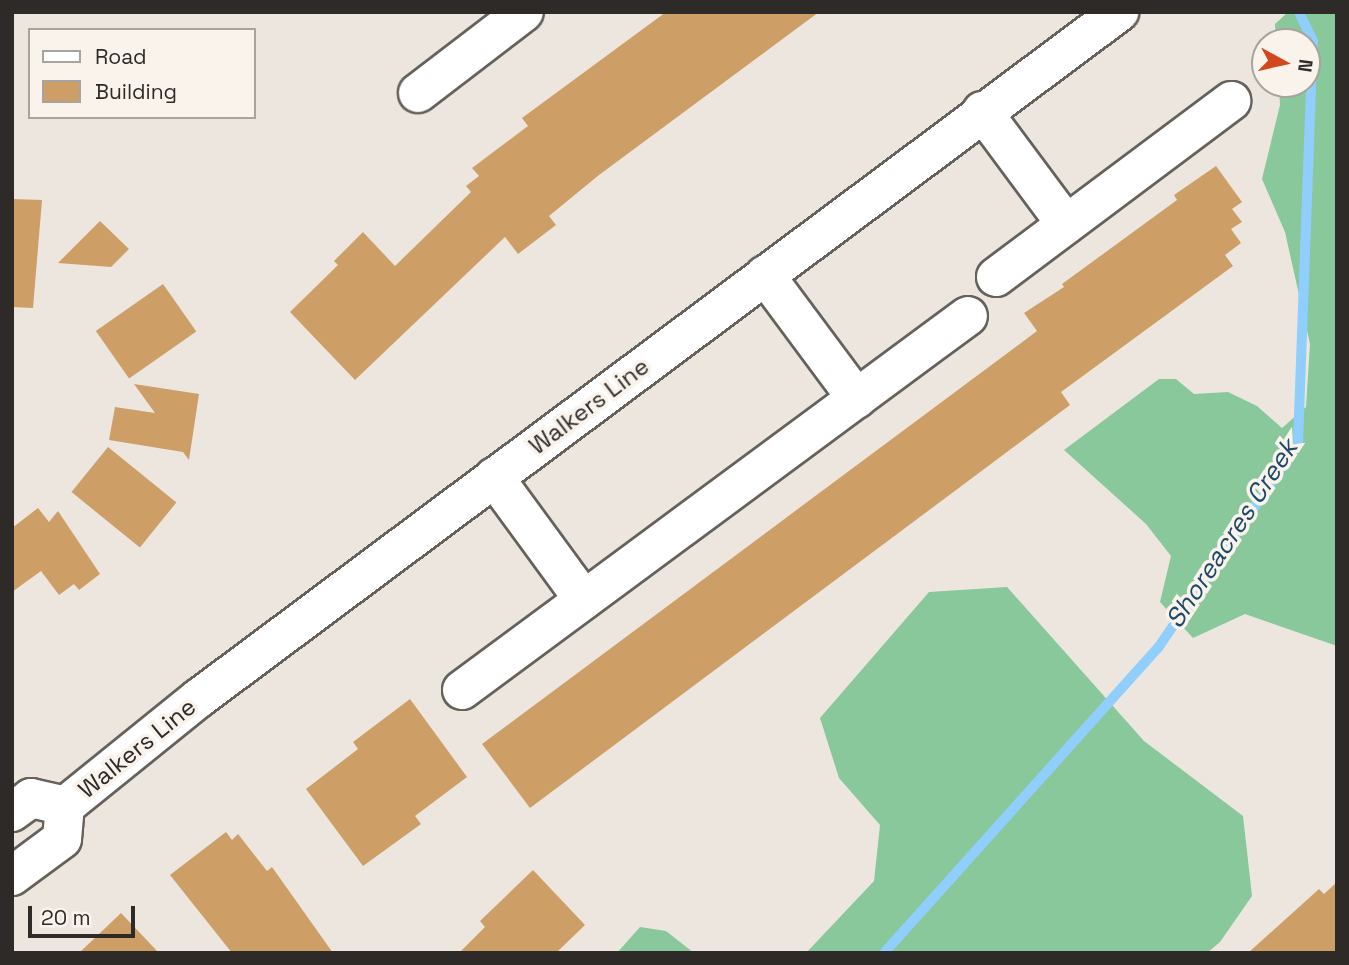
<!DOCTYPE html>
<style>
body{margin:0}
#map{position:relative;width:1349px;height:965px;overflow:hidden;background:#ece6df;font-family:"Space Grotesk",sans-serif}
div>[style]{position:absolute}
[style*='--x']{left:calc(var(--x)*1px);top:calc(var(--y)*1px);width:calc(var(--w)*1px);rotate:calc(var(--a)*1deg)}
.forest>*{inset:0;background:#88c89b}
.stream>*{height:10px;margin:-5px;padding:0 5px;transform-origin:5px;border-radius:5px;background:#90cffd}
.building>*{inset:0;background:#cd9f67;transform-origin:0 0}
.roads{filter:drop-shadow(2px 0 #66615b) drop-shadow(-2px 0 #66615b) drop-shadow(0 2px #66615b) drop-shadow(0 -2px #66615b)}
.minor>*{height:38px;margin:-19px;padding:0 19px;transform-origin:19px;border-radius:19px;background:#fff}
.major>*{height:38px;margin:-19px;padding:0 19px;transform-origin:19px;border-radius:19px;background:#fff}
span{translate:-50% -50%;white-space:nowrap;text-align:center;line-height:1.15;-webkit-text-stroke:7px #f9f3ec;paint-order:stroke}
.street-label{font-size:24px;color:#2d2a28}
.water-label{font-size:26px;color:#1b4a69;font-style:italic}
.frame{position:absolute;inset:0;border:14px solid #2d2a28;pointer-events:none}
.legend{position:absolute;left:28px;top:28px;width:228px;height:91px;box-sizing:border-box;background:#f9f3ec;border:2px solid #a7a39e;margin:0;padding:9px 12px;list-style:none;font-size:21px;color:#2d2a28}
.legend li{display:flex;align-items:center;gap:14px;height:35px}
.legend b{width:35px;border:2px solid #a7a39e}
.north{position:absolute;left:1251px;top:28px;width:70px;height:70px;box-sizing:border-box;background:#f9f3ec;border:2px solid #a7a39e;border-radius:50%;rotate:98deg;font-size:19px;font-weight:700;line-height:28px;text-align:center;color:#2d2a28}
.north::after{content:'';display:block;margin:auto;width:24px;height:32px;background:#d1481e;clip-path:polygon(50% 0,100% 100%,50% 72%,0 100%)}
.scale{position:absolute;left:28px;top:906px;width:107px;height:32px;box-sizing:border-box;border:4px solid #2d2a28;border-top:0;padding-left:9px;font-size:21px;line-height:24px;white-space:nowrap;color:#2d2a28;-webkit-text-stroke:5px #f9f3ec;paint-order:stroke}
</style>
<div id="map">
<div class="forest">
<div style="clip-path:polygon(1288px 12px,1337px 12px,1337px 646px,1245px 614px,1193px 638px,1160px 602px,1171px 556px,1146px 524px,1064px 450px,1159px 379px,1176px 379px,1194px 394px,1228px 392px,1257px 406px,1282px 428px,1306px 407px,1310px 344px,1285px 232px,1262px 179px,1280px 105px,1279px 84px,1307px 84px,1307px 42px,1276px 42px,1275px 24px)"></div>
<div style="clip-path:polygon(1007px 587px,1144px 741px,1243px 816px,1252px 896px,1220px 942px,1207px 953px,806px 953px,874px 881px,880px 825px,839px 778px,820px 718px,929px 592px)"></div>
<div style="clip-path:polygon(640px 927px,666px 931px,694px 953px,617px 953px)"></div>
</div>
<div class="stream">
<div style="--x:884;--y:953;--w:410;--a:-48.1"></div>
<div style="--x:1158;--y:648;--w:248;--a:-55.7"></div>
<div style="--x:1298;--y:443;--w:402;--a:-87.9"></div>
<div style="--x:1313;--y:41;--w:32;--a:-116"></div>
</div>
<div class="building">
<div style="clip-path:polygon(666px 12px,819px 12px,599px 175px,549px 216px,556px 225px,518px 254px,505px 237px,355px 380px,290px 312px,338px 265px,334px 261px,363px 232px,395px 266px,471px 192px,466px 186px,479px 176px,472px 168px,528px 126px,522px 118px)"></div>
<div style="clip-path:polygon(1216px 166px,1242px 202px,1232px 209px,1242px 222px,1231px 229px,1241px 243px,1225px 255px,1233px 266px,1061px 392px,1070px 405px,530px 808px,482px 744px,1037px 331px,1024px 313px,1064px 287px,1062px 284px,1177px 200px,1174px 195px)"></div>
<div style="clip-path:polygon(12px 199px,42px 200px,33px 308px,12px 307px)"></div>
<div style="clip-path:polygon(100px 221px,129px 249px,111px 267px,58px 263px)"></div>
<div style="left:163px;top:284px;width:58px;height:82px;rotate:55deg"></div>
<div style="clip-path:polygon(134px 384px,199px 394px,189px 460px,183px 452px,109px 440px,115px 407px,155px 413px)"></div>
<div style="left:108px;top:447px;width:88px;height:58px;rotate:39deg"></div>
<div style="clip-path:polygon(38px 508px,49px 522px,58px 511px,100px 574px,79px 590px,74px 584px,59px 595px,41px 571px,12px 592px,12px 528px)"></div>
<div style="clip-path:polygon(410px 699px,467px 777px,415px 816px,421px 824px,363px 866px,306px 789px,358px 749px,353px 742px)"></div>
<div style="clip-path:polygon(226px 832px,232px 840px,238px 834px,267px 871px,272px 867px,333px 953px,232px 953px,170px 875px)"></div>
<div style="clip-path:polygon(533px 870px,585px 925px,556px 953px,459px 953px,485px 927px,480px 921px)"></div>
<div style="clip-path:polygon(1337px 882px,1337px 953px,1248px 953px,1319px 889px,1324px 894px)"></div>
<div style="clip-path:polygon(121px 913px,159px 953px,79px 953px)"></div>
</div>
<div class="roads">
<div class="minor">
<div style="--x:418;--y:93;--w:133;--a:-37.4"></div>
<div style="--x:982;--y:111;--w:141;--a:53.4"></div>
<div style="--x:765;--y:275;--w:154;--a:53.4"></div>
<div style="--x:996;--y:277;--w:294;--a:-36.8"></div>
<div style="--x:494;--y:477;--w:152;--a:53.8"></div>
<div style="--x:462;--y:690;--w:629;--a:-36.47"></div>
</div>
<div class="major">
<div style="--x:12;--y:812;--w:24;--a:-36"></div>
<div style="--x:31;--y:798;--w:35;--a:13"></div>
<div style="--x:12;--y:876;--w:62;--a:-36.5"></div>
<div style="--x:62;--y:839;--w:33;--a:-85"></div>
<div style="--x:65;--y:806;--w:172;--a:-38.9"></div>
<div style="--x:199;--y:698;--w:1148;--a:-36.71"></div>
</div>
</div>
<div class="street-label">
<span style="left:589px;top:406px;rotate:-37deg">Walkers Line</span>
<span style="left:137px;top:748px;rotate:-39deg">Walkers Line</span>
</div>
<div class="water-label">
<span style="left:1232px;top:534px;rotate:-57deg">Shoreacres Creek</span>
</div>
<div class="frame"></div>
<ul class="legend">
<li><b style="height:9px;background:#fff"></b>Road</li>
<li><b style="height:19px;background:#cd9f67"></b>Building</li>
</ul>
<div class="north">N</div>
<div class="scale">20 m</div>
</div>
